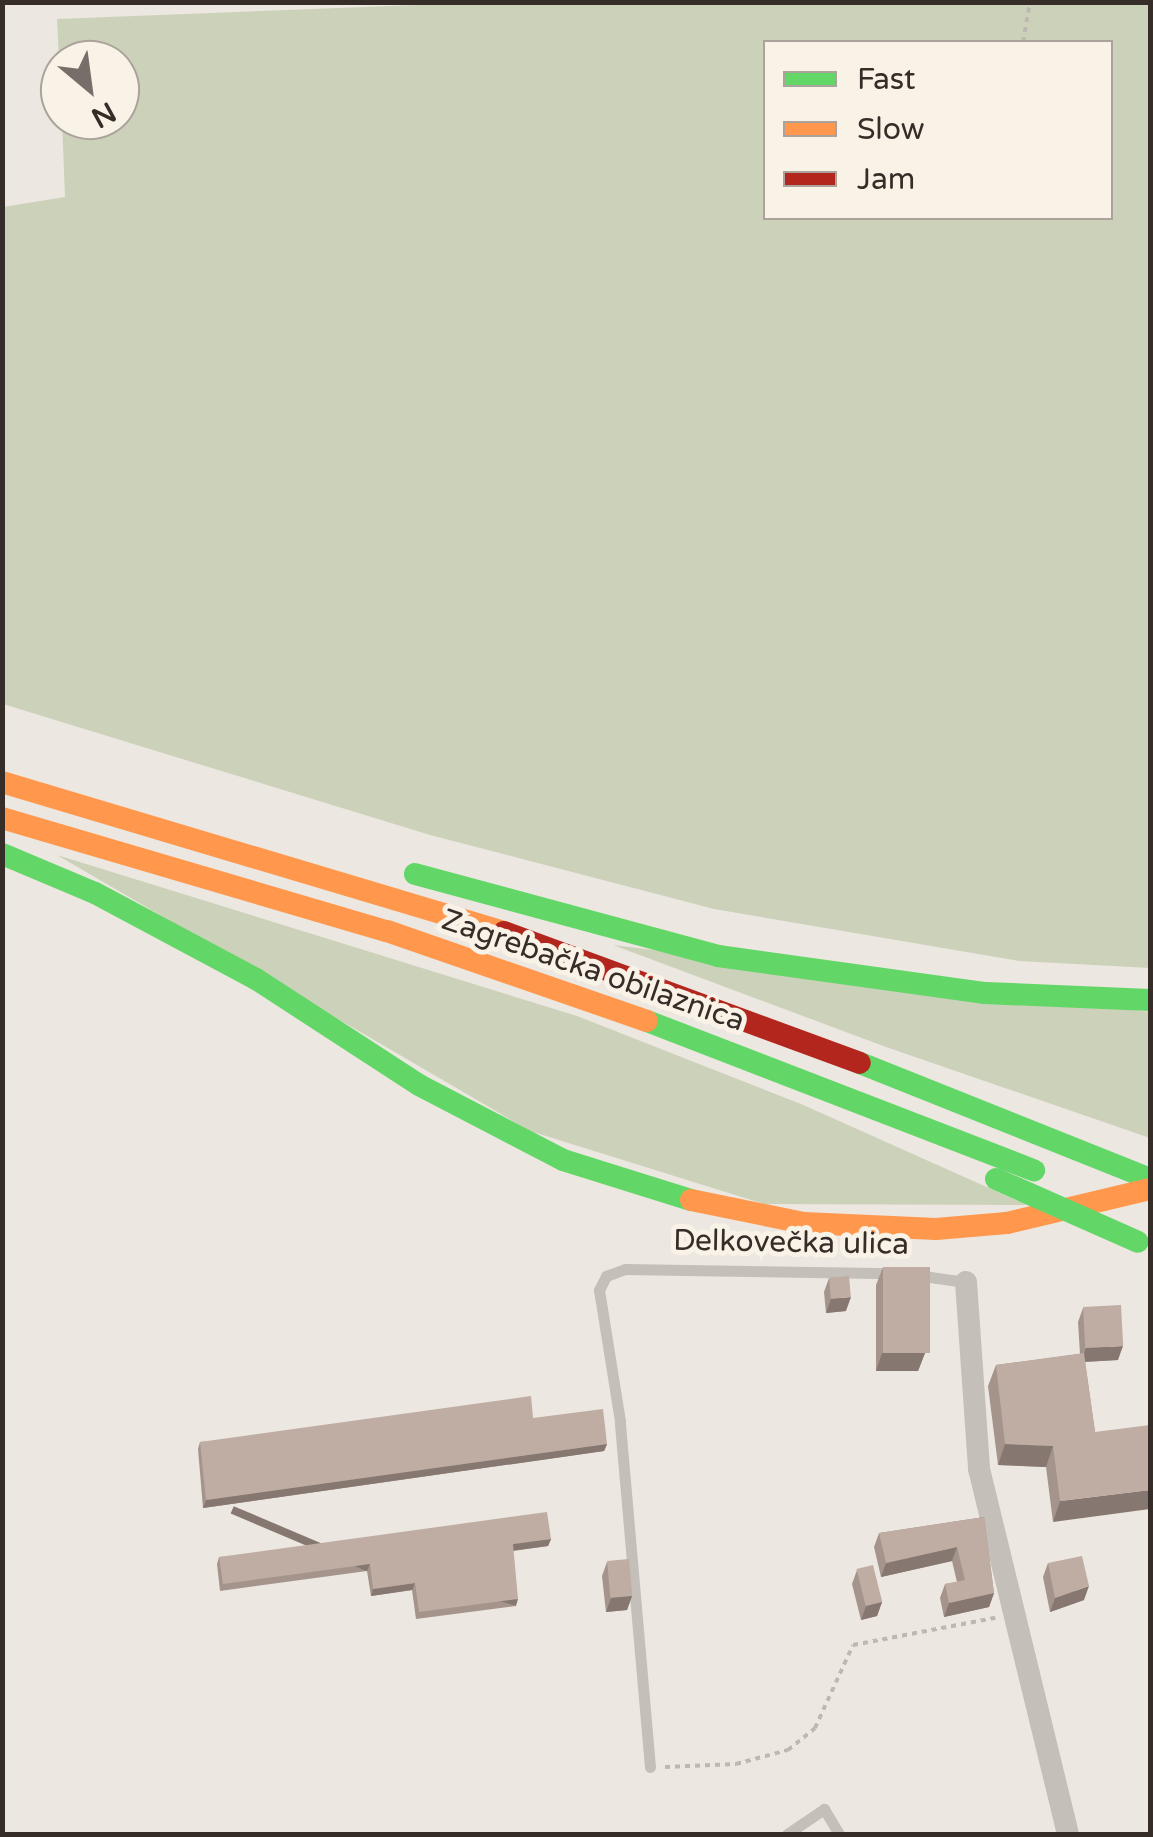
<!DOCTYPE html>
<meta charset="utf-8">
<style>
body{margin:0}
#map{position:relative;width:1153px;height:1837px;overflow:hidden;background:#ece7e0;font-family:"Varela Round",sans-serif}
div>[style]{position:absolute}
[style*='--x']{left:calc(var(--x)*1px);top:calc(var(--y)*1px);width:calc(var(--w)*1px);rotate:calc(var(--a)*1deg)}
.green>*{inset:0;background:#ccd2ba}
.path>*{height:4px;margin-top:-2px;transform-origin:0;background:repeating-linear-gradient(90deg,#beb8b1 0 5px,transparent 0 10px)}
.lane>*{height:11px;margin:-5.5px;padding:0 5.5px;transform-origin:5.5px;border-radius:5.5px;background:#c5bfb9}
.street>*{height:22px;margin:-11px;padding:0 11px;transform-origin:11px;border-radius:11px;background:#c5bfb9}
.fast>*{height:22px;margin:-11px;padding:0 11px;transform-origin:11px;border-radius:11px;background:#63d668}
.slow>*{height:22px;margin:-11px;padding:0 11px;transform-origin:11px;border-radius:11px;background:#ff974d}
.jam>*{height:22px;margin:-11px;padding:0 11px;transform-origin:11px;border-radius:11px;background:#b3261e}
.fast-bridge>*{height:22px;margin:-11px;padding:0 11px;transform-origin:11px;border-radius:11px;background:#63d668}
.wall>*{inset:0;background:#a4948b}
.shaded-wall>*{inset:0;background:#867871;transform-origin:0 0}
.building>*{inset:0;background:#bfaca2;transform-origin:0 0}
span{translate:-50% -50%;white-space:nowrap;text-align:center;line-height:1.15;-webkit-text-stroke:10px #f9f2e7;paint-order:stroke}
.street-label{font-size:30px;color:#362d28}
.frame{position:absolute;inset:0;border:5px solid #362d28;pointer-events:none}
.legend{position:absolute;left:763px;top:40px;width:350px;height:180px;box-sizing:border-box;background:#f9f2e7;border:2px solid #aba39b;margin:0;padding:12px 18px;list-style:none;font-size:30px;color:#362d28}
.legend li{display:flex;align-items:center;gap:20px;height:50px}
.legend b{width:50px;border:2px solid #aba39b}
.north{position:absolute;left:40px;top:40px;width:100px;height:100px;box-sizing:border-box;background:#f9f2e7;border:2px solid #aba39b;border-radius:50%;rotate:151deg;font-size:28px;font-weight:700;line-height:40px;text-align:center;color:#362d28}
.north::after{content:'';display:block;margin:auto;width:35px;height:45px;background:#766e68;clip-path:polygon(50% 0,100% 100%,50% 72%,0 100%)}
</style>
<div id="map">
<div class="green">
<div style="clip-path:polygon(evenodd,492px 2px,1150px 3px,1150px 968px,1019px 961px,714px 909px,430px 835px,3px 704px,3px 207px,65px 197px,62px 120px,120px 120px,120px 60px,60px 60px,60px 80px,57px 19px,492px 2px,766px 42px,1110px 42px,1110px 218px,766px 218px,766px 42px)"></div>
<div style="clip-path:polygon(57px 855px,577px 1016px,801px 1104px,1027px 1205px,764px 1204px,530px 1131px)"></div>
<div style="clip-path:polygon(613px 945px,1150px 1012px,1150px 1138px,886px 1047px)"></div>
</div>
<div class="path">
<div style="--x:2;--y:4;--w:4;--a:-34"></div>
<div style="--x:1023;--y:42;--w:41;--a:-80.1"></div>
<div style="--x:665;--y:1767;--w:71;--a:-2.4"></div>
<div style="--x:736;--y:1764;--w:54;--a:-15.1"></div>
<div style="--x:788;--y:1750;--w:35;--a:-39"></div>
<div style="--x:815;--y:1728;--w:91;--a:-65.4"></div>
<div style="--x:853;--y:1645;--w:145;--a:-10.8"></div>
</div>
<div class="lane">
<div style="--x:916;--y:1275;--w:50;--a:8"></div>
<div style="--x:650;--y:1767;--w:347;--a:-95"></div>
<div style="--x:620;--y:1421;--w:133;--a:-99.1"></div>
<div style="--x:599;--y:1290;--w:16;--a:-63"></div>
<div style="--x:606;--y:1276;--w:20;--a:-20"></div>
<div style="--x:625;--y:1269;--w:268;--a:0.9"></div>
<div style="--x:787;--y:1834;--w:45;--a:-34"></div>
<div style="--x:824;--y:1809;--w:29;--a:59"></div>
</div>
<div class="street">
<div style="--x:966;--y:1282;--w:187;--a:86"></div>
<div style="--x:979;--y:1469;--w:376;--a:76.3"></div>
</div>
<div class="fast">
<div style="--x:2;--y:854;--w:101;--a:22.8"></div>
<div style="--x:95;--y:893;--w:183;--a:28.1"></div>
<div style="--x:256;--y:979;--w:194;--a:33"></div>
<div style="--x:419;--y:1085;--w:162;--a:27.5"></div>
<div style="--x:563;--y:1160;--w:134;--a:17.4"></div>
<div style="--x:415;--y:874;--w:314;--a:15.1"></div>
<div style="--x:718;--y:956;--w:270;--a:7.9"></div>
<div style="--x:985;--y:993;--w:165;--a:2.4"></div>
<div style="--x:647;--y:1021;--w:415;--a:21.1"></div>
<div style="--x:860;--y:1063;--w:312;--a:21.8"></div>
</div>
<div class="slow">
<div style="--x:2;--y:782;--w:524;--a:16.64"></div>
<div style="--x:2;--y:818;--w:401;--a:16.4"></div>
<div style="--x:387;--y:931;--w:275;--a:19.1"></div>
<div style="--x:691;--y:1200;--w:115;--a:11.5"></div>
<div style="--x:804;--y:1223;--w:132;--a:2.6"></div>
<div style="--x:936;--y:1229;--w:71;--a:-4.8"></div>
<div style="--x:1007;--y:1223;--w:147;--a:-13.4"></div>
</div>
<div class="jam">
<div style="--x:504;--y:932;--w:379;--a:20.2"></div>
</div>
<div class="fast-bridge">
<div style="--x:996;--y:1179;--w:155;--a:23.9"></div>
</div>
<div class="wall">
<div style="clip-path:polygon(883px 1267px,925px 1353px,918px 1371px,876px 1371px,876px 1285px)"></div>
<div style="clip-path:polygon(829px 1278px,846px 1311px,826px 1313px,824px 1292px)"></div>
<div style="clip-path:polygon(1083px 1308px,1118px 1360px,1085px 1362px,1095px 1432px,1053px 1522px,1046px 1467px,998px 1465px,988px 1386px,996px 1365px,1080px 1354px,1078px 1322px)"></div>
<div style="clip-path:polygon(533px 1418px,607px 1444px,604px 1451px,203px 1508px,198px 1449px,200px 1442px)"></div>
<div style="clip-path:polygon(984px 1517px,994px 1593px,989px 1607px,944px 1617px,940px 1598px,945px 1584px,957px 1582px,952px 1561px,881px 1577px,874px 1547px,879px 1533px)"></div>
<div style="clip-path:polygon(551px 1539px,548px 1546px,513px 1551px,516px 1606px,416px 1619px,412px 1590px,371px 1596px,367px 1571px,220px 1591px,217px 1564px,219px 1557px)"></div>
<div style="clip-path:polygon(607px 1562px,632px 1596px,627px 1610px,606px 1612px,602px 1576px)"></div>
<div style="clip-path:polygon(1048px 1563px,1084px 1600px,1050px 1612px,1043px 1577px)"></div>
<div style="clip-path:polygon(857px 1570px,882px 1602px,877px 1616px,861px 1620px,852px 1584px)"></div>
</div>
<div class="shaded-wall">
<div style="clip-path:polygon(851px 1297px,846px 1311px,826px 1313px,831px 1299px)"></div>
<div style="clip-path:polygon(1123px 1346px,1118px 1360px,1081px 1362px,1086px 1348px)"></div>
<div style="clip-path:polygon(882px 1353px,925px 1353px,918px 1371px,876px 1371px)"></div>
<div style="clip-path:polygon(607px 1444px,604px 1451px,203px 1508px,206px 1500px)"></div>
<div style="clip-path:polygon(1005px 1444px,1053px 1446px,1046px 1467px,998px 1465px)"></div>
<div style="clip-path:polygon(1150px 1490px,1150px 1509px,1053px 1522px,1060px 1501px)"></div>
<div style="clip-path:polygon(551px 1539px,548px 1546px,510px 1551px,513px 1544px)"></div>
<div style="clip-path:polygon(957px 1547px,952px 1561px,881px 1577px,886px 1563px)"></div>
<div style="left:370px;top:1564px;width:8px;height:148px;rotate:113deg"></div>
<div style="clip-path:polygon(415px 1583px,412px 1590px,371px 1596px,373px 1589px)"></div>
<div style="clip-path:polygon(1089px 1586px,1084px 1600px,1050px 1612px,1055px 1598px)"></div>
<div style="clip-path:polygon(994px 1593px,989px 1607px,944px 1617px,949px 1603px)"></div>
<div style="clip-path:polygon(632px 1596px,627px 1610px,606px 1612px,611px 1598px)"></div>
<div style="left:518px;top:1599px;width:7px;height:100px;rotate:106deg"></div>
<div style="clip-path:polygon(882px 1602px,877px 1616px,861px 1620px,866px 1606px)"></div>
</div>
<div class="building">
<div style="left:883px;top:1267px;width:47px;height:86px"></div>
<div style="left:849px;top:1276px;width:21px;height:20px;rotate:85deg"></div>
<div style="left:1121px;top:1305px;width:41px;height:38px;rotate:87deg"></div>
<div style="clip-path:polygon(1084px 1353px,1095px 1432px,1150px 1425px,1150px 1490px,1060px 1501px,1053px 1446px,1005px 1444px,996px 1365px)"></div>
<div style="clip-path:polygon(531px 1396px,533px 1418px,603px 1409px,607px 1444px,206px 1500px,200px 1442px)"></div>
<div style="clip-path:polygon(547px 1512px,551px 1539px,513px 1544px,518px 1599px,419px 1612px,415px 1583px,373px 1589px,370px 1564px,223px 1584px,219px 1557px)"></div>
<div style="clip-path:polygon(984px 1517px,994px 1593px,949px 1603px,945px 1584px,965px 1580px,957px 1547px,886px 1563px,879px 1533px)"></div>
<div style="clip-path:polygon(1082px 1556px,1089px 1586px,1055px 1598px,1048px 1563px)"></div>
<div style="left:629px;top:1559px;width:37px;height:22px;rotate:85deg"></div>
<div style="left:873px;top:1565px;width:38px;height:17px;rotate:76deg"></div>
</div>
<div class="street-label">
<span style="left:593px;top:971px;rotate:19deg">Zagrebačka obilaznica</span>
<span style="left:791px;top:1243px;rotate:1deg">Delkovečka ulica</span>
</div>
<div class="frame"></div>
<ul class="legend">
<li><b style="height:12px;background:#63d668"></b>Fast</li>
<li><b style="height:12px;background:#ff974d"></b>Slow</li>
<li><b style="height:12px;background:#b3261e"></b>Jam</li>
</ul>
<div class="north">N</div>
</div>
